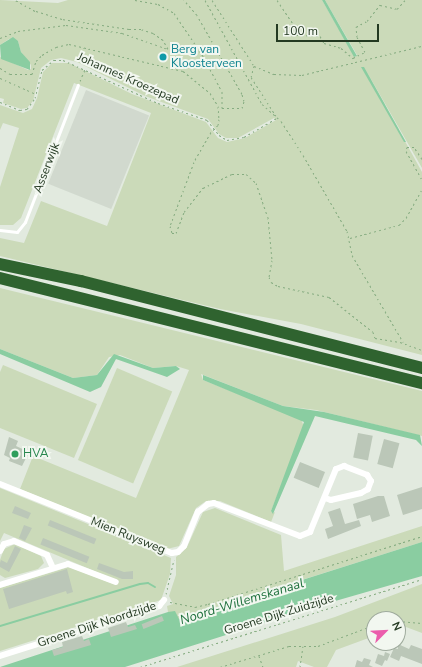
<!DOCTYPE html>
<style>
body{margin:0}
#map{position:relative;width:422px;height:667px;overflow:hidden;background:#e2eadf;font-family:"Nunito Sans",sans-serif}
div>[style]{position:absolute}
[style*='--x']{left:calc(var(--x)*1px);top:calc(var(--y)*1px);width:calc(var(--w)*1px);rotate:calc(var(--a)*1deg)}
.built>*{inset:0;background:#d1d9ce;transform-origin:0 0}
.green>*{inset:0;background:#cbdab9;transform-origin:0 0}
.water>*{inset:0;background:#8acda1}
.stream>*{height:2px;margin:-1px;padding:0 1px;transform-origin:1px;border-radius:1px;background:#8acda1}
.building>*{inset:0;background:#bbc7b8;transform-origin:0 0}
.path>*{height:1px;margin-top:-0.5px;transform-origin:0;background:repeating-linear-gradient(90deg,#86ac81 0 2px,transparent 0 5px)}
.lane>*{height:3px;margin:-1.5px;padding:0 1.5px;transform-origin:1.5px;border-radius:1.5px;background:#fff}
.street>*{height:6px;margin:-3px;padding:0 3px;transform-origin:3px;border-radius:3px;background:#fff}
.highway>*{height:12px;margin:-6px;padding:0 6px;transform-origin:6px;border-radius:6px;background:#2f632f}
.dots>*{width:11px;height:11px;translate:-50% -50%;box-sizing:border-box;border:2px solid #f2f7f0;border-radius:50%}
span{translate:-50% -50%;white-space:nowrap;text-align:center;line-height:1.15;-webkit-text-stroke:4px #f2f7f0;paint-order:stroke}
.culture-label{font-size:12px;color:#0d838f}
.left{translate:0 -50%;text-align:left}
.street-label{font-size:12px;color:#233921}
.leisure-label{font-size:12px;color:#27864d}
.water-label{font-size:13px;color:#1f713d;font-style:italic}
.north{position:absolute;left:366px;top:611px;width:40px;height:40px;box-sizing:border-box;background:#f2f7f0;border:1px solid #9fab9d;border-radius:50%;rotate:66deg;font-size:11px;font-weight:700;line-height:16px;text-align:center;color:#233921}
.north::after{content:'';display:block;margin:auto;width:14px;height:18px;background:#eb5dac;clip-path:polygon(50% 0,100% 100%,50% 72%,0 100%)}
.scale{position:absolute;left:276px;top:24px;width:103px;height:18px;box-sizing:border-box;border:2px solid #233921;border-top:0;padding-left:5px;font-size:12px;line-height:14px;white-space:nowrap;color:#233921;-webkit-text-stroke:3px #f2f7f0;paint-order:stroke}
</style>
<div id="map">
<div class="built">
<div style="left:86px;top:90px;width:68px;height:101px;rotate:22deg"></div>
</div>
<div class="green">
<div style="clip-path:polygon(0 0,58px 3px,68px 0,322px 0,355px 57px,357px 55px,325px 0,422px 0,422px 168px,364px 67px,422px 172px,422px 355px,301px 324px,220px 309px,0 256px,0 238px,24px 243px,41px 201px,107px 226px,151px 113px,74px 83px,21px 218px,13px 225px,0 225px,0 187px,19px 128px,3px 123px,0 130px,0 105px,23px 113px,32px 109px,37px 98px,43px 72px,52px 63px,69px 63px,132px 94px,206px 122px,218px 138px,227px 142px,245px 138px,276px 120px,274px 118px,238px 138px,226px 138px,219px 134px,208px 119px,145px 96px,77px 62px,61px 58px,51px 60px,41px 68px,33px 101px,27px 108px,21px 109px,3px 103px,4px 99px,0 98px,0 57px,28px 70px,31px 69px,31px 65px,21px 52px,18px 41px,9px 39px,0 45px)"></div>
<div style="clip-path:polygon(0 288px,422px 391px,422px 436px,316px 410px,283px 406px,201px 374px,203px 380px,301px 419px,304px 427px,271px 511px,273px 513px,275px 512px,271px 522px,220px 501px,206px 501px,196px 508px,179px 546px,167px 549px,20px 489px,33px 456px,136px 498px,189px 370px,176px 366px,153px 368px,120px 355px,109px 357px,97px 375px,73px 378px,0 349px)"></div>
<div style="clip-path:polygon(3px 365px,97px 404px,74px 458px,0 428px,0 372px)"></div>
<div style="left:117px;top:368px;width:60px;height:100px;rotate:23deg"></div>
<div style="clip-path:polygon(0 488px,171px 558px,170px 574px,161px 600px,0 651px,0 588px,69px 567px,116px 585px,118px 581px,4px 533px,0 541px)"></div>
<div style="clip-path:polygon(215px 508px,281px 535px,284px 571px,422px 526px,422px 542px,178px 619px,175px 612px,168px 612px,167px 606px,173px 604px,169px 596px,176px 575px,176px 557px,187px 547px,203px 512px)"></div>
<div style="clip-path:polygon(15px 544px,41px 556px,44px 563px,38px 569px,5px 578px,0 575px,0 560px,4px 549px)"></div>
<div style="clip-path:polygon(422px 584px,422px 633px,406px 627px,398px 628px,398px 619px,374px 619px,374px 636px,336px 650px,327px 667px,314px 667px,298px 661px,296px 667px,177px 667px,335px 617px)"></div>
</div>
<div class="water">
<div style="clip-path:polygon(322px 0,325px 0,357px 56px,354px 57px)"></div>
<div style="clip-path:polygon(13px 37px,18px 41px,21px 52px,30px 62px,30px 70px,1px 59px,0 45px)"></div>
<div style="clip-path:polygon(361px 67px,364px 67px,406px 142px,404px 142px)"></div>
<div style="clip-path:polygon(0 349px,73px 378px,97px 375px,114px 354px,153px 368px,176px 366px,180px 369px,167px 377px,116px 359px,101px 387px,90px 392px,0 354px)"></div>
<div style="clip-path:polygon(203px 375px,283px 406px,324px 412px,420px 435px,422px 446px,416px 440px,315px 416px,273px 514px,271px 511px,304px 422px,203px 380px)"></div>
<div style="clip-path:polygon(422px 542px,422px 576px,311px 608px,125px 667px,0 667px,168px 612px,175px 611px,179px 619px)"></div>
</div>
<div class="stream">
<div style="--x:0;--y:626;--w:146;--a:-16.7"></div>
<div style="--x:140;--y:584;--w:8;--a:-7"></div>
<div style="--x:148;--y:583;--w:8;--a:30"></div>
</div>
<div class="building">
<div style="left:358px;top:433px;width:15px;height:25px;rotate:11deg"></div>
<div style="clip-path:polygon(9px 437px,18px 441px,16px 446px,29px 452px,22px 466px,9px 461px,10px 458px,4px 455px)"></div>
<div style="left:384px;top:439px;width:16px;height:26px;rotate:15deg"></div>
<div style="left:300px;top:462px;width:27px;height:17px;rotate:22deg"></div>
<div style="clip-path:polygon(422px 487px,422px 509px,403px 515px,397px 495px)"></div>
<div style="clip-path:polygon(378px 496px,384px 496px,390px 516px,372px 522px,370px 515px,357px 519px,353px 504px)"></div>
<div style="clip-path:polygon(15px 506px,31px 513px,28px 519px,12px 513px)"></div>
<div style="clip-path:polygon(340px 508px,345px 524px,359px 520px,361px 526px,328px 539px,325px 529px,333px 526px,328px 512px)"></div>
<div style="left:50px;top:520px;width:50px;height:6px;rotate:22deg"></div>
<div style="clip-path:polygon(24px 525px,32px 528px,25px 541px,19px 538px)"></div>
<div style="left:43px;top:538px;width:50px;height:7px;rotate:22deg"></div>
<div style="clip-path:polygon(15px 546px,21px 549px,9px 572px,0 567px,0 563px,1px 560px,7px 563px)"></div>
<div style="clip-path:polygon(99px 563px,124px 572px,133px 571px,133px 579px,122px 579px,97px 569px)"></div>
<div style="clip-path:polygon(67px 569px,73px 592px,67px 594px,66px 591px,9px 609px,3px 589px)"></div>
<div style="left:162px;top:616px;width:5px;height:22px;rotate:68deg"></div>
<div style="clip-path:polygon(126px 622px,128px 627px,135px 625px,137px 629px,111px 637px,108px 628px)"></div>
<div style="clip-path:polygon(82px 636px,84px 641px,89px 639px,91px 645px,54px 656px,52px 650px,63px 647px,62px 642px)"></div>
<div style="clip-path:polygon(398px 644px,409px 649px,411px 645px,422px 649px,422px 664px,401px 656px,399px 661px,390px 657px,394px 648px,398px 649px)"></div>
<div style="clip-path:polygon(385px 652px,390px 654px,387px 661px,385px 660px,382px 666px,375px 663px,378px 654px,384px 656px)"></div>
<div style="clip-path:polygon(364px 658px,371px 660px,369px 665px,373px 667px,355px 667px,357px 660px,362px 662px)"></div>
</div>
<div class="path">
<div style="--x:135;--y:0;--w:23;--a:10"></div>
<div style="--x:158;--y:4;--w:18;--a:29"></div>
<div style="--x:174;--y:13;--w:52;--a:56"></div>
<div style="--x:203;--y:56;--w:40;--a:62"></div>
<div style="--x:222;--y:91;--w:17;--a:90"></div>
<div style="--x:222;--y:108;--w:20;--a:0"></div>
<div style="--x:242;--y:108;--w:7;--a:-74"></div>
<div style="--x:244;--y:101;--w:7;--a:-106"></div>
<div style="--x:242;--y:94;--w:91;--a:-119.7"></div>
<div style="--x:197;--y:15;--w:20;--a:-131"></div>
<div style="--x:205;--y:0;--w:119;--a:61.3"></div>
<div style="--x:262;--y:104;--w:25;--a:42"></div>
<div style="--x:281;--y:121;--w:40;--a:57.1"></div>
<div style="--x:303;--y:155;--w:88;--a:59.9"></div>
<div style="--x:347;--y:231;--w:25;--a:78"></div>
<div style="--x:352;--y:255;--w:101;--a:59.6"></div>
<div style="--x:212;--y:0;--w:78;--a:57.5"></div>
<div style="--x:254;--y:66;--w:22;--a:22"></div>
<div style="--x:274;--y:74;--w:28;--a:2"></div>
<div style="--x:302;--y:75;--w:123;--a:-13.6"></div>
<div style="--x:277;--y:0;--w:30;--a:56"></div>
<div style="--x:294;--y:25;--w:10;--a:79"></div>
<div style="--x:296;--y:35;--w:24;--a:2"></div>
<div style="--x:320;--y:36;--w:8;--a:60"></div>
<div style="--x:324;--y:43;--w:18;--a:16"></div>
<div style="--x:341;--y:48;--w:16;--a:40"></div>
<div style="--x:353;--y:58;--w:13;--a:-27"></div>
<div style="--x:365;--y:52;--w:17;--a:-118"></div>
<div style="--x:357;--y:37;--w:10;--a:-96"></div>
<div style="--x:356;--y:27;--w:13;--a:-29"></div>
<div style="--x:367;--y:21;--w:21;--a:-51"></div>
<div style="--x:380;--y:5;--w:17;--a:13"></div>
<div style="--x:397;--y:9;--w:12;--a:-48"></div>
<div style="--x:0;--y:38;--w:19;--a:-21"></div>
<div style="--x:18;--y:31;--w:48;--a:-7.1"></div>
<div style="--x:66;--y:25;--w:57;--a:8.1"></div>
<div style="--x:122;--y:33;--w:49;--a:19.2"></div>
<div style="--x:168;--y:49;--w:10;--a:-119"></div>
<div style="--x:163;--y:40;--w:12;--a:-145"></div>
<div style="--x:153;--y:33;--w:13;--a:-162"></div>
<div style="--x:141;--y:29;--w:12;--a:180"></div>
<div style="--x:129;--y:29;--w:68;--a:-171.5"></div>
<div style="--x:62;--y:19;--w:28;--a:-163"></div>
<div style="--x:35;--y:11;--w:23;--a:-151"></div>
<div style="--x:254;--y:66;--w:11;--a:105"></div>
<div style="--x:251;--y:77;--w:46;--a:57.3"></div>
<div style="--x:0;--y:68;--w:12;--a:31"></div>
<div style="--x:10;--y:74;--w:22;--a:0"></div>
<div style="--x:32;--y:74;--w:14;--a:-73"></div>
<div style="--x:36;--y:61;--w:8;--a:-45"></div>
<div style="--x:42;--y:55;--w:16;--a:-30"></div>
<div style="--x:56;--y:47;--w:13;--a:-13"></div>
<div style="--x:69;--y:44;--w:117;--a:13.3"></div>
<div style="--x:183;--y:71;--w:35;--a:39"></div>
<div style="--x:210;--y:93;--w:15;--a:58"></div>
<div style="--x:218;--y:106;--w:13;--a:86"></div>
<div style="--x:219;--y:119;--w:6;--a:99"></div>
<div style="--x:218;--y:125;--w:10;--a:135"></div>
<div style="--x:211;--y:132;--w:34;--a:120"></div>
<div style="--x:194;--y:162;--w:68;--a:110.6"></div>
<div style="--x:170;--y:226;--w:7;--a:74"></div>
<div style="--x:172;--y:233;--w:4;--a:0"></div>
<div style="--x:176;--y:233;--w:22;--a:-69"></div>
<div style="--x:184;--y:212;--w:31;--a:-52"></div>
<div style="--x:203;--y:188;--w:32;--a:-26"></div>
<div style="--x:232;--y:174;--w:14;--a:0"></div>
<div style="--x:246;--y:174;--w:13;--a:42"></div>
<div style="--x:256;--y:183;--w:36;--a:71"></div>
<div style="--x:268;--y:217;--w:43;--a:84.7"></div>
<div style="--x:272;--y:260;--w:17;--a:100"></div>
<div style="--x:269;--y:277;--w:5;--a:68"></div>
<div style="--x:271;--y:282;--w:8;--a:30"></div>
<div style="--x:278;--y:286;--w:52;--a:12.2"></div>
<div style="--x:329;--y:297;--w:56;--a:38.5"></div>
<div style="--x:373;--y:332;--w:6;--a:72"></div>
<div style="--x:375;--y:338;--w:25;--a:9"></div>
<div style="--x:400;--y:342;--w:23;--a:20"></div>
<div style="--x:0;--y:78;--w:39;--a:24"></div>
<div style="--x:80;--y:81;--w:13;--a:-67"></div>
<div style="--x:0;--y:102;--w:22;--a:22"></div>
<div style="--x:20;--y:110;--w:7;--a:-8"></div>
<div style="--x:27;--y:109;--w:14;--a:-54"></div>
<div style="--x:35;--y:98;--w:29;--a:-76"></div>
<div style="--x:42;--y:70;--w:16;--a:-40"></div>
<div style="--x:54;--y:60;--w:9;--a:0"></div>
<div style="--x:63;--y:60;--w:104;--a:24.4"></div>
<div style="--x:158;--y:103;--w:52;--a:19.1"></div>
<div style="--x:207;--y:120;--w:19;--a:51"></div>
<div style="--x:219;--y:135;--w:9;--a:32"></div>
<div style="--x:227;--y:140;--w:17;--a:-10"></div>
<div style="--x:244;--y:137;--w:38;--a:-30"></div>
<div style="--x:422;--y:159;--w:14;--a:-124"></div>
<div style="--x:414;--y:147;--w:7;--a:180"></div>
<div style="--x:407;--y:147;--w:4;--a:104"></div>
<div style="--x:406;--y:151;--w:33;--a:61"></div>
<div style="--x:350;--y:238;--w:51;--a:-14.9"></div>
<div style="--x:399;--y:225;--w:10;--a:-45"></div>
<div style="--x:406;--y:218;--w:33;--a:-61"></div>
<div style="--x:166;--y:594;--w:35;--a:-77"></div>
<div style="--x:170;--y:602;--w:25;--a:11"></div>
<div style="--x:195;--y:607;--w:13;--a:-13"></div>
<div style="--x:208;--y:604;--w:225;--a:-17.6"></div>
<div style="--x:398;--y:621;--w:24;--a:5"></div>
<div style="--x:259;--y:656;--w:12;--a:70"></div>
<div style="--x:140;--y:667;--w:295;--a:-17.3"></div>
<div style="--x:220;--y:667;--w:72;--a:-16.9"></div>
<div style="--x:289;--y:646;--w:29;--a:0"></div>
<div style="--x:318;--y:646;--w:60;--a:-20.6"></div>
<div style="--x:300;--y:667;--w:21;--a:-82"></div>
</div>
<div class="lane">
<div style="--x:0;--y:230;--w:17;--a:7"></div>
<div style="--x:17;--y:232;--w:13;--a:-51"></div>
<div style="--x:25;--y:222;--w:147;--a:-68.9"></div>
</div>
<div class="street">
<div style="--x:0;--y:484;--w:185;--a:21.9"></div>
<div style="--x:172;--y:553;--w:6;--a:-9"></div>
<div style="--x:178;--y:552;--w:8;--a:-45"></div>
<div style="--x:184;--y:546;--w:37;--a:-68"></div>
<div style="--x:198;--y:512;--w:13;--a:-39"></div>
<div style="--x:208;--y:504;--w:6;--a:-9"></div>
<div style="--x:214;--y:503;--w:92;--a:21"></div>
<div style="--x:300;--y:536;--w:11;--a:-22"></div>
<div style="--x:310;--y:532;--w:68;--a:-67.6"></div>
<div style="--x:336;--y:469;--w:9;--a:-21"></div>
<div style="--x:344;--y:466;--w:25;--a:21"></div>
<div style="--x:367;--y:475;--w:7;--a:56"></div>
<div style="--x:371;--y:481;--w:9;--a:111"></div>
<div style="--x:368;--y:489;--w:8;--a:150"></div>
<div style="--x:361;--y:493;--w:31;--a:167"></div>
<div style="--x:331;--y:500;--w:6;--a:-162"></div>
<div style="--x:0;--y:551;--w:8;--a:-60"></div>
<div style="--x:4;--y:544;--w:10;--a:-17"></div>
<div style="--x:14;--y:541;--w:36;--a:23"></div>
<div style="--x:47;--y:555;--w:14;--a:65"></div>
<div style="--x:0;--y:585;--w:71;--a:-17.2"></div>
<div style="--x:68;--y:564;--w:51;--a:20.6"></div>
<div style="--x:0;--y:656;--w:153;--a:-17.5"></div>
<div style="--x:146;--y:610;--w:14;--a:-17"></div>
<div style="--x:159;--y:606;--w:8;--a:-50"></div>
</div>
<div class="highway">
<div style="--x:0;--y:264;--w:83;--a:11.9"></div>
<div style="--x:81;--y:281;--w:352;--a:14.3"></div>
<div style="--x:0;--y:278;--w:435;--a:14"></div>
</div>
<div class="dots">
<div style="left:163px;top:57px;background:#0f9aa8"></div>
<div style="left:15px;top:454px;background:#2e9e5b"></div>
</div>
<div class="culture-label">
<span class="left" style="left:171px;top:57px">Berg van<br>Kloosterveen</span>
</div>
<div class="street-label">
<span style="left:128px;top:79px;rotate:24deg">Johannes Kroezepad</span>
<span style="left:47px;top:168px;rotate:-69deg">Asserwijk</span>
<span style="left:128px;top:536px;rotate:22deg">Mien Ruysweg</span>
<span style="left:279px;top:615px;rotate:-17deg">Groene Dijk Zuidzijde</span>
<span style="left:97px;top:625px;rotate:-18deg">Groene Dijk Noordzijde</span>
</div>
<div class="leisure-label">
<span class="left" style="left:23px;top:454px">HVA</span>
</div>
<div class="water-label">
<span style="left:242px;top:602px;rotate:-17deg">Noord-Willemskanaal</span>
</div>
<div class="north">N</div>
<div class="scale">100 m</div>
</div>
